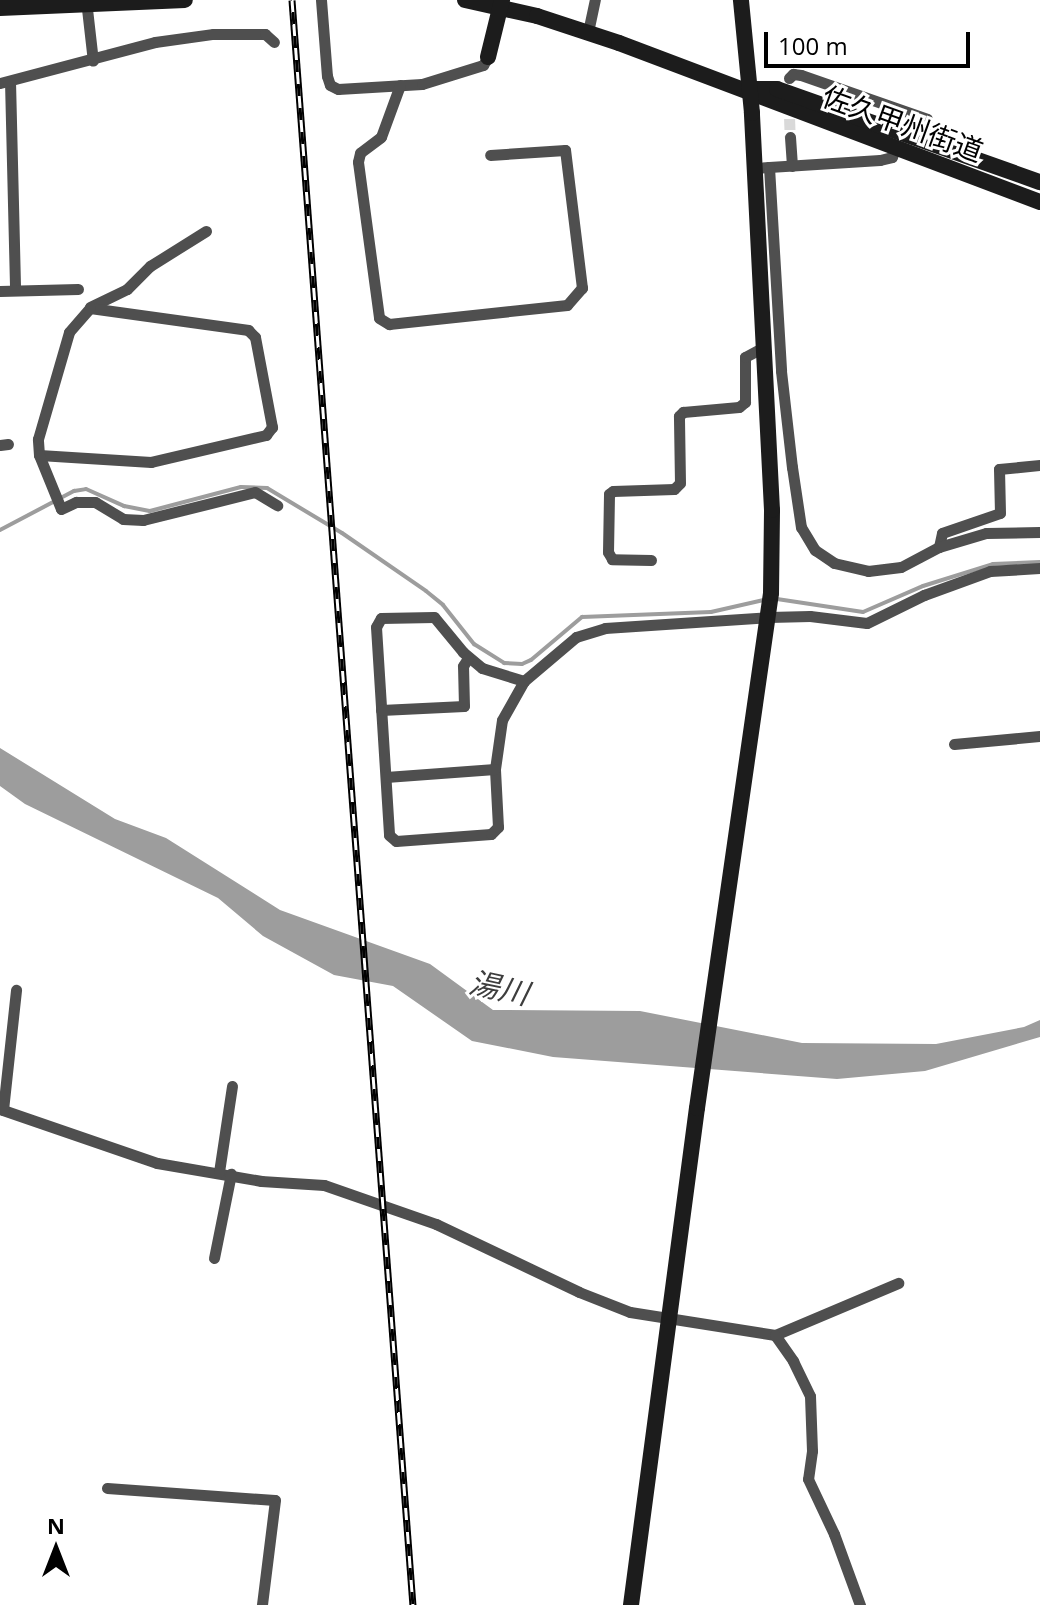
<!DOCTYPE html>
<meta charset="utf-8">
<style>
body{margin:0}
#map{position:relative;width:1040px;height:1605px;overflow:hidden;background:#fff;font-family:"Open Sans","Noto Sans JP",sans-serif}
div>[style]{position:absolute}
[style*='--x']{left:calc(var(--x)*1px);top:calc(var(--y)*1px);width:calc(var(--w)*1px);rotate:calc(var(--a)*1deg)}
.water>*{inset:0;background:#9d9d9d}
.stream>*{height:4px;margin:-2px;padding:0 2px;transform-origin:2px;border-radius:2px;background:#9d9d9d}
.street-tunnel>*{height:11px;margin-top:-5.5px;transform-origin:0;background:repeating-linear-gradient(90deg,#d9d9d9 0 11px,transparent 0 16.5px)}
.street>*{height:11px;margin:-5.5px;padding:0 5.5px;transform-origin:5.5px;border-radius:5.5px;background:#4f4f4f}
.secondary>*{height:16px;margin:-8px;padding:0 8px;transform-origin:8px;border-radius:8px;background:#1c1c1c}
.rail>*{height:7px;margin-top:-3.5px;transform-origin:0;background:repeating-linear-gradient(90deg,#fff 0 12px,#000 0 24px);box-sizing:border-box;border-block:2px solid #000}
span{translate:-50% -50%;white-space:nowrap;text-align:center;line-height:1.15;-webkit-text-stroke:6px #fff;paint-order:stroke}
.street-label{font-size:28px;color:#000}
.water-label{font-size:30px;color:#3e3e3e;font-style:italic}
.north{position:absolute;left:16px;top:1509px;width:80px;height:80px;-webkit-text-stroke:6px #fff;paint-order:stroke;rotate:0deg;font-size:22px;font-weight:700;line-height:32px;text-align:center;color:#000}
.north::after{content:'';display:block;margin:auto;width:28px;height:36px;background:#000;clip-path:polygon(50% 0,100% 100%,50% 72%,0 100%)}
.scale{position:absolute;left:764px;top:32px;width:206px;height:36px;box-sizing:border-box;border:4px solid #000;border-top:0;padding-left:10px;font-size:24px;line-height:28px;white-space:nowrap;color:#000;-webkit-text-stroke:6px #fff;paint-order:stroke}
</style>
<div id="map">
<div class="water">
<div style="clip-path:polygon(0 748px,115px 819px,166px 838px,280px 910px,430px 964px,493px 1010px,640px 1011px,802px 1043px,936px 1044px,1024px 1027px,1040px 1020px,1040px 1037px,925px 1071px,837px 1079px,553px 1057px,472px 1041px,393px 986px,334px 975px,263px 936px,218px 898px,25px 804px,0 786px)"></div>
</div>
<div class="stream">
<div style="--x:0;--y:530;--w:84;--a:-27.8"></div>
<div style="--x:74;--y:491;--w:12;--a:-9"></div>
<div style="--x:86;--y:489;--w:42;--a:24.1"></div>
<div style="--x:124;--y:506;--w:26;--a:11"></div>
<div style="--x:150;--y:511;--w:94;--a:-14.8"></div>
<div style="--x:241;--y:487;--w:26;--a:2"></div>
<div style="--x:267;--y:488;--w:87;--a:31"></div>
<div style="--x:342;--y:533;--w:102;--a:34.6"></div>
<div style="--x:426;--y:591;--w:22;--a:39"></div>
<div style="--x:443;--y:605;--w:50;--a:51.5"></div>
<div style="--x:474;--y:644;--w:36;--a:32"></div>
<div style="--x:504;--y:663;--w:18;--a:3"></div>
<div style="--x:522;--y:664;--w:10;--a:-24"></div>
<div style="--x:531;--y:660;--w:67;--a:-40.1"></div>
<div style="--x:582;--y:617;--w:129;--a:-2.2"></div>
<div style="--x:711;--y:612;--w:54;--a:-12.8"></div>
<div style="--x:777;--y:599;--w:87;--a:8.6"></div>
<div style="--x:863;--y:612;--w:65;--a:-23.4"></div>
<div style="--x:923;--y:586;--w:73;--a:-17.4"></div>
<div style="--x:993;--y:564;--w:47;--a:-2.4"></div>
</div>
<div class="street-tunnel">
<div style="--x:789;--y:102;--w:35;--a:88"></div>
</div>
<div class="street">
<div style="--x:86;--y:0;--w:61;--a:83.5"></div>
<div style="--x:321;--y:0;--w:76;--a:85.5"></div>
<div style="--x:327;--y:76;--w:9;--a:72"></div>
<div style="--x:330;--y:85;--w:9;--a:27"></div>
<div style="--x:338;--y:89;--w:84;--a:-3.4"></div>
<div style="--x:422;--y:84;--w:64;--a:-17.3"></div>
<div style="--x:483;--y:65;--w:9;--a:-58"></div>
<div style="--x:588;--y:32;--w:33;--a:-78"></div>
<div style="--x:789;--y:78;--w:6;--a:-45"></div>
<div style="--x:793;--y:74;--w:8;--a:7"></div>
<div style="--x:801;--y:75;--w:133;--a:19.2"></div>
<div style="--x:927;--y:119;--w:22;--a:90"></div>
<div style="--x:10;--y:81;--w:209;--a:88.6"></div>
<div style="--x:0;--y:83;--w:160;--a:-14.8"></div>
<div style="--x:155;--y:42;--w:59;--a:-7.9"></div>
<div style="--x:213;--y:34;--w:52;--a:0"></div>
<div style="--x:265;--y:34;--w:12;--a:42"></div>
<div style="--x:400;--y:85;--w:55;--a:110.1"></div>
<div style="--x:381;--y:137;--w:26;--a:143"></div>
<div style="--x:360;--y:153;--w:9;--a:103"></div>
<div style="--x:358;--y:162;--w:157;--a:82.3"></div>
<div style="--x:379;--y:318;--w:12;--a:31"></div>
<div style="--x:389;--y:324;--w:179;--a:-6.1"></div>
<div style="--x:567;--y:305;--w:23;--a:-49"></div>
<div style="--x:582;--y:288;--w:139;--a:-97"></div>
<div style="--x:565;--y:150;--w:75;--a:176.2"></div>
<div style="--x:790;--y:137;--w:29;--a:86"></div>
<div style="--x:769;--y:167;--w:111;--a:-3.6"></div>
<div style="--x:880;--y:160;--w:12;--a:-14"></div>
<div style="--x:892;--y:157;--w:9;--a:-72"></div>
<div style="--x:755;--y:168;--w:14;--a:-4"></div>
<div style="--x:769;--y:167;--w:204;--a:86.6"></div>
<div style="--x:781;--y:371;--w:97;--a:83.5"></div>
<div style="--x:792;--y:467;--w:61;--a:81.5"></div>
<div style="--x:801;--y:527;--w:27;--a:59"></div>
<div style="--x:815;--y:550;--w:23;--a:34"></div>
<div style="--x:834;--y:563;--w:35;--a:13"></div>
<div style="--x:868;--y:571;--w:33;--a:-7"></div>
<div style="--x:901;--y:567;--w:43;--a:-27.8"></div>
<div style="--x:939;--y:547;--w:14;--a:-78"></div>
<div style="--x:942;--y:533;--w:61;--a:-19"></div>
<div style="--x:1000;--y:513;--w:44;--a:-91.3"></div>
<div style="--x:999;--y:469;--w:41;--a:-5.6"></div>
<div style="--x:0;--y:291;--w:78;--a:-1.5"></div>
<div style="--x:90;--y:307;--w:41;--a:-25.9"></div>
<div style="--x:127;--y:289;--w:33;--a:-45"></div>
<div style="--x:150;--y:266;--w:66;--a:-32"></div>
<div style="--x:90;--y:308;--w:160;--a:7.9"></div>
<div style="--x:248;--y:330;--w:10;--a:45"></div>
<div style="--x:255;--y:337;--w:92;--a:79.3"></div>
<div style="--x:272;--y:427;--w:10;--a:127"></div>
<div style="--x:266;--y:435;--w:118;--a:166.8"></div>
<div style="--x:151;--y:462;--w:112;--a:-176.4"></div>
<div style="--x:39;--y:455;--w:16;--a:-94"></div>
<div style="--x:38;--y:439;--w:111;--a:-73.8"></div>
<div style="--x:69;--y:332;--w:32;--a:-49"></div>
<div style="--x:0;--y:445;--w:8;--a:-7"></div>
<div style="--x:39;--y:455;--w:58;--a:67.8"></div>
<div style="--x:61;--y:509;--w:17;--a:-25"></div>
<div style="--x:76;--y:502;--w:19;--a:0"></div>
<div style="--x:95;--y:502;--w:33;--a:31"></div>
<div style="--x:123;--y:519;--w:20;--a:3"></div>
<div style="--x:143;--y:520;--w:115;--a:-14"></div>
<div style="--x:255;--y:492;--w:26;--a:31"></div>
<div style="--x:939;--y:547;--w:49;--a:-16.6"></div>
<div style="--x:986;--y:533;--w:54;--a:-1.1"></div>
<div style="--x:651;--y:560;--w:39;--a:-179"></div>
<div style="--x:612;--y:559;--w:8;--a:-120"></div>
<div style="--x:608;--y:552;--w:58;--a:-89"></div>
<div style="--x:609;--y:494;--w:5;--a:-37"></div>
<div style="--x:613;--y:491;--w:61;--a:-1.9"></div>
<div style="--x:674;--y:489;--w:8;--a:-45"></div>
<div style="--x:680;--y:483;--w:67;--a:-90.9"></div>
<div style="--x:679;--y:416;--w:6;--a:-45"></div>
<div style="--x:683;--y:412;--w:56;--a:-5.1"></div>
<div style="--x:739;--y:407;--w:8;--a:-40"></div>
<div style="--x:745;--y:402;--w:45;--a:-90"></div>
<div style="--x:745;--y:357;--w:21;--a:-28"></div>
<div style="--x:524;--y:681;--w:44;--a:-162.8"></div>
<div style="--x:482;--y:668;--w:25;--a:-140"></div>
<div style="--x:463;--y:652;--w:45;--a:-129.6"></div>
<div style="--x:434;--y:617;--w:53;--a:178.9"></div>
<div style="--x:381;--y:618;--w:10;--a:119"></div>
<div style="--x:376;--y:627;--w:208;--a:86.4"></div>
<div style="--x:389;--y:835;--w:9;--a:41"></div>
<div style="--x:396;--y:841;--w:95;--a:-4.2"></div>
<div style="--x:491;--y:834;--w:10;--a:-45"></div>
<div style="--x:498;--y:827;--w:58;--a:-93"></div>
<div style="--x:495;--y:769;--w:49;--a:-81.9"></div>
<div style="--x:502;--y:720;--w:45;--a:-60.6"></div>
<div style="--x:524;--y:681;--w:68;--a:-40.2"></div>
<div style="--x:576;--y:637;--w:30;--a:-17"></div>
<div style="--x:605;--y:628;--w:164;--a:-3.8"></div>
<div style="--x:769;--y:617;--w:41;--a:-1.4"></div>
<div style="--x:810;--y:616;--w:57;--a:7"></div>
<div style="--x:867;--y:623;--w:64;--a:-26.2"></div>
<div style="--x:924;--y:595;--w:70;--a:-20"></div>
<div style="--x:990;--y:571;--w:50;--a:-3.4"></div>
<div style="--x:381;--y:710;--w:83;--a:-2.8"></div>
<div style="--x:464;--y:706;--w:40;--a:-91.4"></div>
<div style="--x:463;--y:666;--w:9;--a:-58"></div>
<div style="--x:954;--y:744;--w:86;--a:-5.3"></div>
<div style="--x:386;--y:777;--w:109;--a:-4.2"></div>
<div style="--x:0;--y:1109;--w:166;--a:19"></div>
<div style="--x:157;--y:1163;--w:106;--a:9.8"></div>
<div style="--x:261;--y:1181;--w:63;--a:3.6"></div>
<div style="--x:324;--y:1185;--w:119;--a:19.2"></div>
<div style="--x:436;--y:1224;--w:158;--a:25.4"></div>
<div style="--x:579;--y:1292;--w:55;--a:21.4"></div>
<div style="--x:630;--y:1312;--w:147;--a:9"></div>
<div style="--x:775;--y:1335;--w:134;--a:-22.9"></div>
<div style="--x:3;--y:1110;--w:121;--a:-83.8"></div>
<div style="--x:219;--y:1172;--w:87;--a:-81.4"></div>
<div style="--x:214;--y:1258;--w:86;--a:-78.6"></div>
<div style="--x:775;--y:1335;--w:32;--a:55"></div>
<div style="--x:793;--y:1361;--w:39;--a:64"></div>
<div style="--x:810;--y:1396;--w:55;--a:87.9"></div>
<div style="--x:812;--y:1451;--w:28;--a:98"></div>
<div style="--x:808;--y:1479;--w:61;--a:64.7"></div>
<div style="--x:834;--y:1534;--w:76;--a:69.9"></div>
<div style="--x:107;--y:1488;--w:168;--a:4.1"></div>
<div style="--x:275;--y:1500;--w:106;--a:97.1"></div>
</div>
<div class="secondary">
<div style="--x:465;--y:0;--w:74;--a:12.5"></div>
<div style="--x:537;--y:16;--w:86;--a:18.2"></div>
<div style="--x:619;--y:43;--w:450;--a:20.7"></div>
<div style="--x:0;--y:8;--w:185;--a:-2.5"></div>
<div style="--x:488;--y:57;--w:59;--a:-76.2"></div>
<div style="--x:752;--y:89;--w:25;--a:0"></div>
<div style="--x:777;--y:89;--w:279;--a:19.5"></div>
<div style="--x:631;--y:1605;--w:501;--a:-82.44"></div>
<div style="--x:697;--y:1108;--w:520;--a:-81.82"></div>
<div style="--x:771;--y:593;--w:83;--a:-89.3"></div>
<div style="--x:772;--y:510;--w:398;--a:-92.9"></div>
<div style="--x:752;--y:113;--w:114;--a:-95.6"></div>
</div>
<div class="rail">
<div style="--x:292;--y:0;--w:1610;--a:85.69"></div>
</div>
<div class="street-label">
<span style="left:903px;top:123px;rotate:20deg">佐久甲州街道</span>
</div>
<div class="water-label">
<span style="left:499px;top:988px;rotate:12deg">湯川</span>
</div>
<div class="north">N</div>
<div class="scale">100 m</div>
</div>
